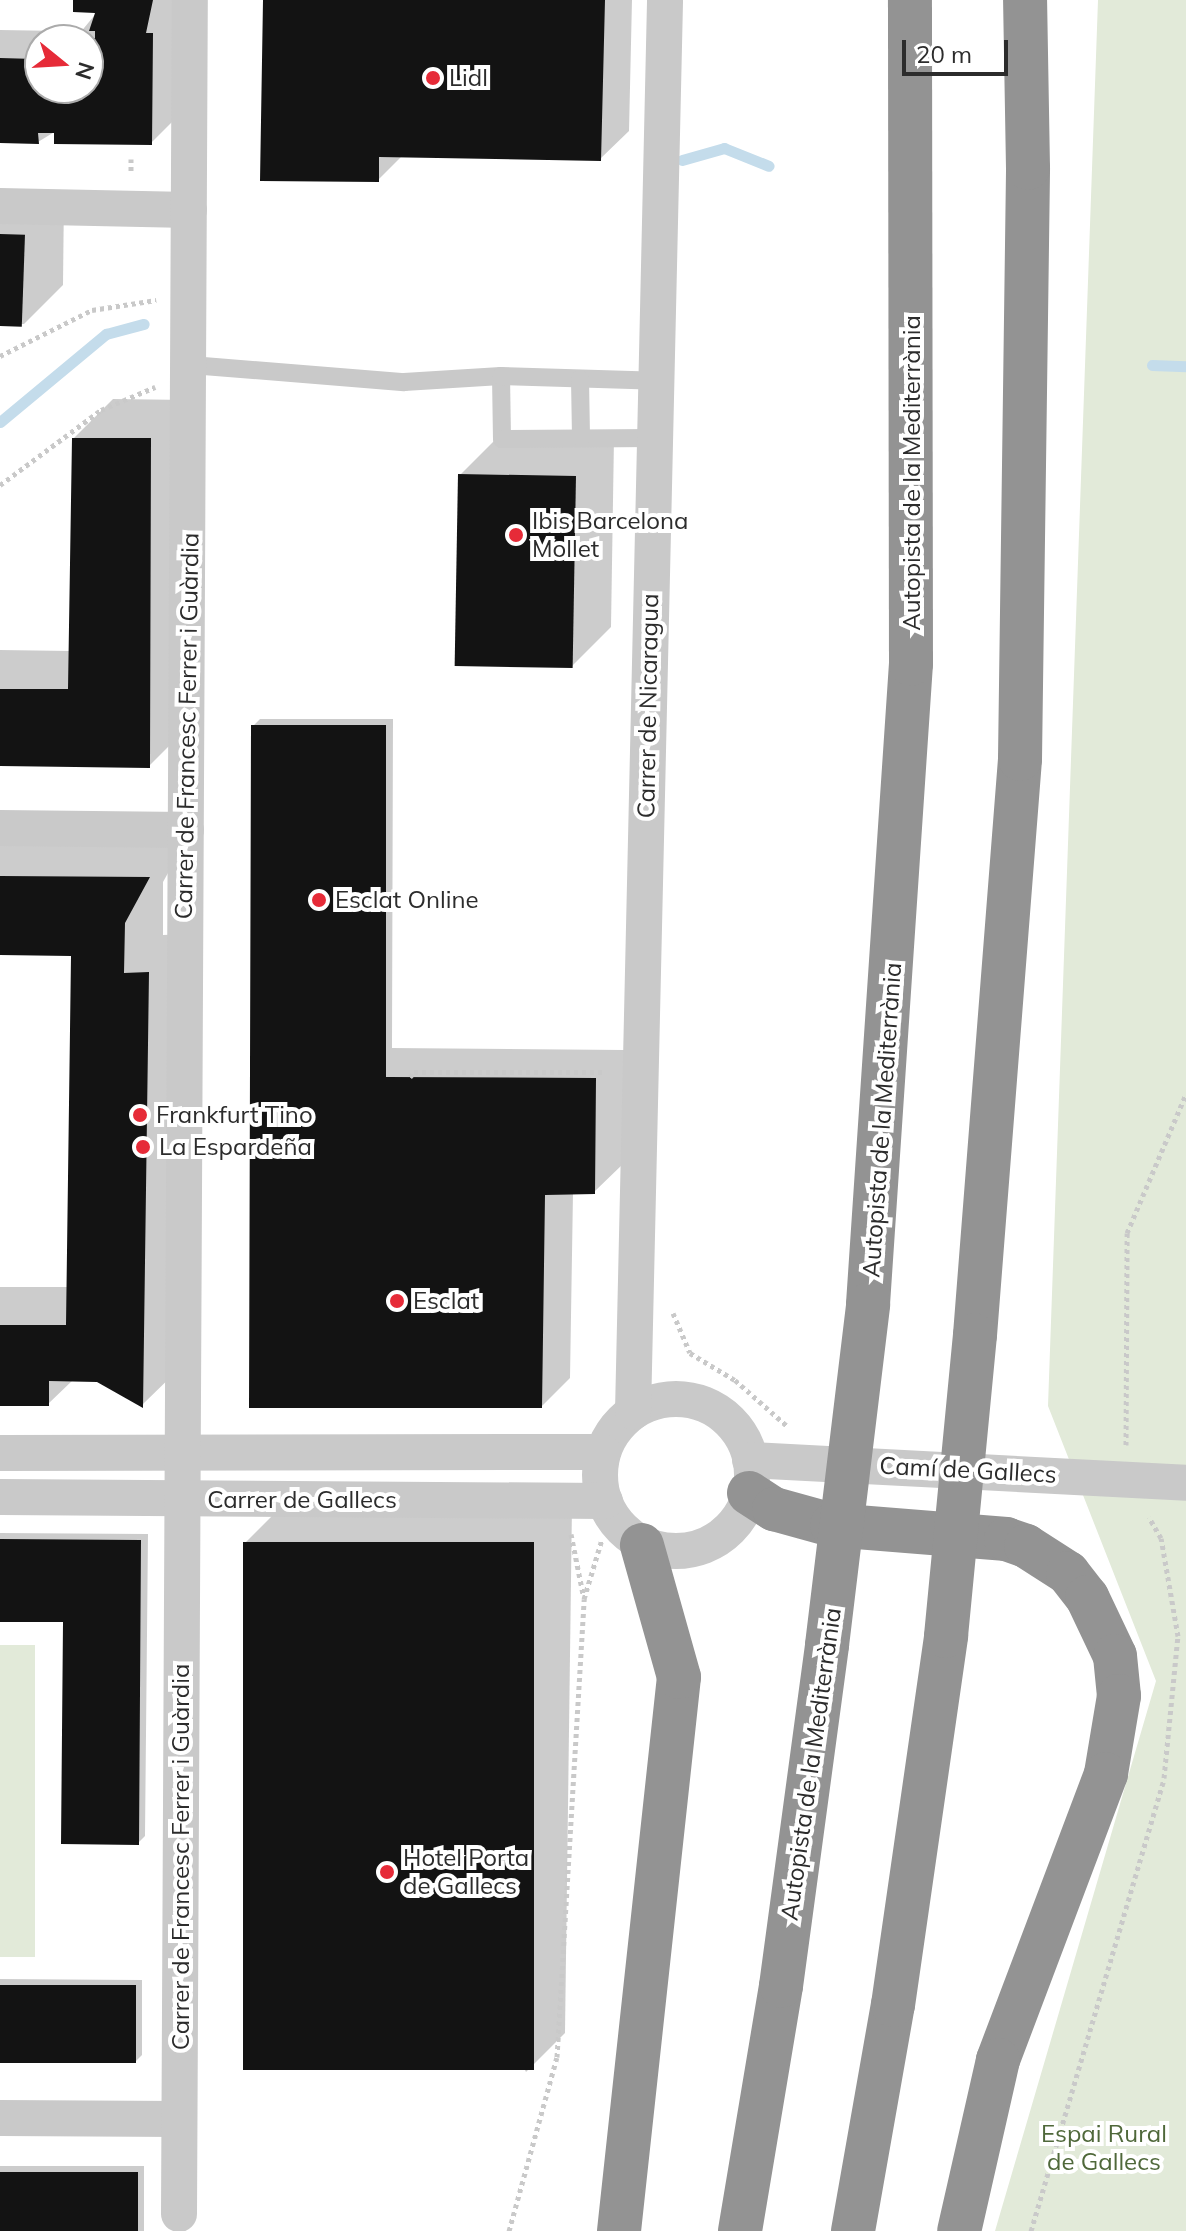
<!DOCTYPE html>
<meta charset="utf-8">
<style>
body{margin:0}
#map{position:relative;width:1186px;height:2231px;overflow:hidden;background:#fff;font-family:Mulish,sans-serif}
div>[style]{position:absolute}
[style*='--x']{left:calc(var(--x)*1px);top:calc(var(--y)*1px);width:calc(var(--w)*1px);rotate:calc(var(--a)*1deg)}
.green>*{inset:0;background:#e2ead9;transform-origin:0 0}
.shadow>*{inset:0;background:#0003;transform-origin:0 0}
.stream>*{height:11px;margin:-5.5px;padding:0 5.5px;transform-origin:5.5px;border-radius:5.5px;background:#c4dceb}
.building>*{inset:0;background:#131313;transform-origin:0 0}
.path>*{height:5px;margin-top:-2.5px;transform-origin:0;background:repeating-linear-gradient(90deg,#c9c9c9 0 4px,transparent 0 8px)}
.lane>*{height:18px;margin:-9px;padding:0 9px;transform-origin:9px;border-radius:9px;background:#c9c9c9}
.street>*{height:36px;margin:-18px;padding:0 18px;transform-origin:18px;border-radius:18px;background:#c9c9c9}
.street>.ring{margin:-18px;padding:0;box-sizing:content-box;background:none;border:36px solid #c9c9c9;border-radius:50%}
.highway>*{height:44px;margin:-22px;padding:0 22px;transform-origin:22px;border-radius:22px;background:#939393}
.highway-bridge>*{height:44px;margin:-22px;padding:0 22px;transform-origin:22px;border-radius:22px;background:#939393}
.dots>*{width:22px;height:22px;translate:-50% -50%;box-sizing:border-box;border:4px solid #fff;border-radius:50%}
span{translate:-50% -50%;white-space:nowrap;text-align:center;line-height:1.15;-webkit-text-stroke:8px #fff;paint-order:stroke}
.poi-label{font-size:24px;color:#2c2c2c}
.left{translate:0 -50%;text-align:left}
.street-label{font-size:24px;color:#2c2c2c}
.park-label{font-size:24px;color:#4f683a}
.north{position:absolute;left:24px;top:24px;width:80px;height:80px;box-sizing:border-box;background:#fff;border:2px solid #ababab;border-radius:50%;rotate:108deg;font-size:22px;font-weight:700;line-height:32px;text-align:center;color:#2c2c2c}
.north::after{content:'';display:block;margin:auto;width:28px;height:36px;background:#e62b38;clip-path:polygon(50% 0,100% 100%,50% 72%,0 100%)}
.scale{position:absolute;left:902px;top:40px;width:106px;height:36px;box-sizing:border-box;border:4px solid #2c2c2c;border-top:0;padding-left:10px;font-size:24px;line-height:28px;white-space:nowrap;color:#2c2c2c;-webkit-text-stroke:6px #fff;paint-order:stroke}
</style>
<div id="map">
<div class="green">
<div style="clip-path:polygon(1098px 0,1186px 0,1186px 2231px,995px 2231px,1156px 1681px,1048px 1406px)"></div>
<div style="left:0;top:1645px;width:35px;height:312px"></div>
</div>
<div class="shadow">
<div style="clip-path:polygon(75px 0,174px 0,180px 114px,151px 143px,56px 131px,38px 142px,0 141px,0 30px,63px 31px,63px 40px,40px 40px,40px 88px,88px 88px,88px 40px,75px 39px,98px 11px)"></div>
<div style="clip-path:polygon(265px 0,632px 0,629px 131px,600px 159px,403px 155px,378px 180px)"></div>
<div style="clip-path:polygon(0 196px,64px 196px,63px 285px,24px 324px,0 324px)"></div>
<div style="clip-path:polygon(113px 399px,189px 400px,188px 727px,149px 766px,0 764px,0 650px,71px 651px,74px 438px)"></div>
<div style="clip-path:polygon(499px 436px,614px 438px,611px 627px,572px 666px,460px 475px)"></div>
<div style="clip-path:polygon(260px 719px,393px 719px,392px 1048px,624px 1050px,623px 1164px,594px 1192px,573px 1193px,570px 1378px,542px 1406px,251px 1406px,253px 726px)"></div>
<div style="clip-path:polygon(0 838px,187px 839px,163px 882px,163px 935px,187px 934px,181px 1367px,142px 1405px,98px 1380px,73px 1380px,48px 1404px,0 1404px,0 1287px,69px 1287px,73px 954px,0 953px)"></div>
<div style="clip-path:polygon(284px 1504px,572px 1505px,565px 2033px,526px 2072px,245px 1543px)"></div>
<div style="clip-path:polygon(0 1533px,148px 1534px,145px 1836px,138px 1843px,65px 1620px,0 1620px)"></div>
<div style="clip-path:polygon(0 1979px,142px 1980px,142px 2055px,135px 2062px,0 2061px)"></div>
<div style="left:0;top:2166px;width:144px;height:65px"></div>
</div>
<div class="stream">
<div style="--x:682;--y:160;--w:44;--a:-15.9"></div>
<div style="--x:724;--y:148;--w:48;--a:21.8"></div>
<div style="--x:1152;--y:365;--w:34;--a:2"></div>
<div style="--x:0;--y:422;--w:138;--a:-39.7"></div>
<div style="--x:106;--y:334;--w:39;--a:-15"></div>
</div>
<div class="building">
<div style="clip-path:polygon(73px 0,153px 0,146px 33px,153px 33px,152px 145px,54px 144px,54px 133px,38px 133px,39px 144px,0 143px,0 58px,35px 59px,35px 83px,40px 88px,88px 88px,88px 38px,95px 38px,95px 31px,89px 31px,95px 13px,73px 12px)"></div>
<div style="clip-path:polygon(263px 0,605px 0,601px 161px,379px 157px,379px 182px,260px 181px)"></div>
<div style="left:0;top:234px;width:25px;height:92px;rotate:2deg"></div>
<div style="clip-path:polygon(72px 438px,151px 438px,150px 768px,0 766px,0 689px,68px 689px)"></div>
<div style="left:458px;top:474px;width:118px;height:192px;rotate:1deg"></div>
<div style="clip-path:polygon(251px 725px,386px 725px,386px 1077px,596px 1078px,595px 1194px,545px 1195px,542px 1408px,249px 1408px)"></div>
<div style="clip-path:polygon(0 876px,150px 877px,125px 923px,124px 973px,149px 972px,143px 1408px,97px 1382px,49px 1381px,49px 1406px,0 1406px,0 1325px,66px 1325px,71px 956px,0 955px)"></div>
<div style="clip-path:polygon(0 1539px,141px 1540px,139px 1845px,61px 1844px,63px 1622px,0 1622px)"></div>
<div style="left:243px;top:1542px;width:291px;height:528px"></div>
<div style="left:0;top:1985px;width:136px;height:78px"></div>
<div style="left:0;top:2172px;width:138px;height:59px"></div>
</div>
<div class="path">
<div style="--x:131;--y:159;--w:15;--a:90"></div>
<div style="--x:0;--y:356;--w:103;--a:-26.6"></div>
<div style="--x:92;--y:310;--w:65;--a:-8.9"></div>
<div style="--x:0;--y:485;--w:126;--a:-36.6"></div>
<div style="--x:101;--y:410;--w:59;--a:-23.1"></div>
<div style="--x:410;--y:1077;--w:6;--a:-51"></div>
<div style="--x:414;--y:1072;--w:191;--a:0"></div>
<div style="--x:673;--y:1313;--w:43;--a:67"></div>
<div style="--x:690;--y:1353;--w:52;--a:31"></div>
<div style="--x:735;--y:1380;--w:69;--a:41.5"></div>
<div style="--x:1126;--y:1445;--w:212;--a:-89.7"></div>
<div style="--x:1127;--y:1233;--w:151;--a:-67"></div>
<div style="--x:571;--y:1534;--w:61;--a:78.7"></div>
<div style="--x:509;--y:2231;--w:180;--a:-74.6"></div>
<div style="--x:557;--y:2057;--w:459;--a:-86.6"></div>
<div style="--x:584;--y:1599;--w:63;--a:-73.3"></div>
<div style="--x:1031;--y:2231;--w:472;--a:-73.6"></div>
<div style="--x:1164;--y:1778;--w:143;--a:-84.4"></div>
<div style="--x:1178;--y:1636;--w:99;--a:-99.8"></div>
<div style="--x:1161;--y:1538;--w:24;--a:-120"></div>
</div>
<div class="lane">
<div style="--x:191;--y:365;--w:214;--a:4.6"></div>
<div style="--x:404;--y:382;--w:97;--a:-3.5"></div>
<div style="--x:501;--y:376;--w:63;--a:89.1"></div>
<div style="--x:502;--y:439;--w:153;--a:-0.4"></div>
<div style="--x:501;--y:376;--w:155;--a:1.8"></div>
<div style="--x:580;--y:379;--w:59;--a:89"></div>
</div>
<div class="street">
<div style="--x:0;--y:206;--w:189;--a:1.2"></div>
<div style="--x:0;--y:828;--w:186;--a:0.6"></div>
<div class="ring" style="left:600px;top:1399px;width:116px;height:116px"></div>
<div style="--x:633;--y:1412;--w:1412;--a:-88.7"></div>
<div style="--x:0;--y:1453;--w:603;--a:-0.1"></div>
<div style="--x:750;--y:1460;--w:437;--a:3"></div>
<div style="--x:0;--y:1497;--w:605;--a:0.38"></div>
<div style="--x:0;--y:2118;--w:179;--a:0.3"></div>
<div style="--x:179;--y:2214;--w:2214;--a:-89.72"></div>
</div>
<div class="highway">
<div style="--x:868;--y:1304;--w:641;--a:-86.16"></div>
<div style="--x:911;--y:664;--w:664;--a:-90.09"></div>
<div style="--x:975;--y:1335;--w:578;--a:-85.53"></div>
<div style="--x:1020;--y:759;--w:591;--a:-89.22"></div>
<div style="--x:1028;--y:168;--w:168;--a:-91"></div>
<div style="--x:749;--y:1493;--w:30;--a:33"></div>
<div style="--x:774;--y:1509;--w:60;--a:15.4"></div>
<div style="--x:832;--y:1525;--w:175;--a:4.6"></div>
<div style="--x:1006;--y:1539;--w:21;--a:19"></div>
<div style="--x:1026;--y:1546;--w:50;--a:32.7"></div>
<div style="--x:1068;--y:1573;--w:31;--a:52"></div>
<div style="--x:1087;--y:1597;--w:65;--a:64.6"></div>
<div style="--x:1115;--y:1656;--w:40;--a:84.3"></div>
<div style="--x:1119;--y:1696;--w:79;--a:99.5"></div>
<div style="--x:1106;--y:1774;--w:306;--a:110.7"></div>
<div style="--x:998;--y:2060;--w:175;--a:102.8"></div>
<div style="--x:619;--y:2231;--w:557;--a:-83.82"></div>
<div style="--x:679;--y:1677;--w:137;--a:-105.7"></div>
<div style="--x:740;--y:2231;--w:248;--a:-80.5"></div>
<div style="--x:781;--y:1986;--w:344;--a:-82.3"></div>
<div style="--x:853;--y:2231;--w:230;--a:-80"></div>
<div style="--x:893;--y:2005;--w:373;--a:-81.8"></div>
</div>
<div class="highway-bridge">
<div style="--x:946;--y:1636;--w:302;--a:-84.5"></div>
<div style="--x:827;--y:1645;--w:343;--a:-83.1"></div>
</div>
<div class="dots">
<div style="left:433px;top:78px;background:#e62b38"></div>
<div style="left:516px;top:535px;background:#e62b38"></div>
<div style="left:319px;top:900px;background:#e62b38"></div>
<div style="left:140px;top:1115px;background:#e62b38"></div>
<div style="left:143px;top:1147px;background:#e62b38"></div>
<div style="left:397px;top:1301px;background:#e62b38"></div>
<div style="left:387px;top:1872px;background:#e62b38"></div>
</div>
<div class="poi-label">
<span class="left" style="left:449px;top:78px">Lidl</span>
<span class="left" style="left:532px;top:535px">Ibis Barcelona<br>Mollet</span>
<span class="left" style="left:335px;top:900px">Esclat Online</span>
<span class="left" style="left:156px;top:1115px">Frankfurt Tino</span>
<span class="left" style="left:159px;top:1147px">La Espardeña</span>
<span class="left" style="left:413px;top:1301px">Esclat</span>
<span class="left" style="left:403px;top:1872px">Hotel Porta<br>de Gallecs</span>
</div>
<div class="street-label">
<span style="left:912px;top:473px;rotate:-90deg">Autopista de la Mediterrània</span>
<span style="left:648px;top:706px;rotate:-89deg">Carrer de Nicaragua</span>
<span style="left:187px;top:726px;rotate:-89deg">Carrer de Francesc Ferrer i Guàrdia</span>
<span style="left:882px;top:1120px;rotate:-86deg">Autopista de la Mediterrània</span>
<span style="left:968px;top:1470px;rotate:3deg">Camí de Gallecs</span>
<span style="left:302px;top:1500px">Carrer de Gallecs</span>
<span style="left:811px;top:1764px;rotate:-82deg">Autopista de la Mediterrània</span>
<span style="left:181px;top:1857px;rotate:-90deg">Carrer de Francesc Ferrer i Guàrdia</span>
</div>
<div class="park-label">
<span style="left:1104px;top:2148px">Espai Rural<br>de Gallecs</span>
</div>
<div class="north">N</div>
<div class="scale">20 m</div>
</div>
